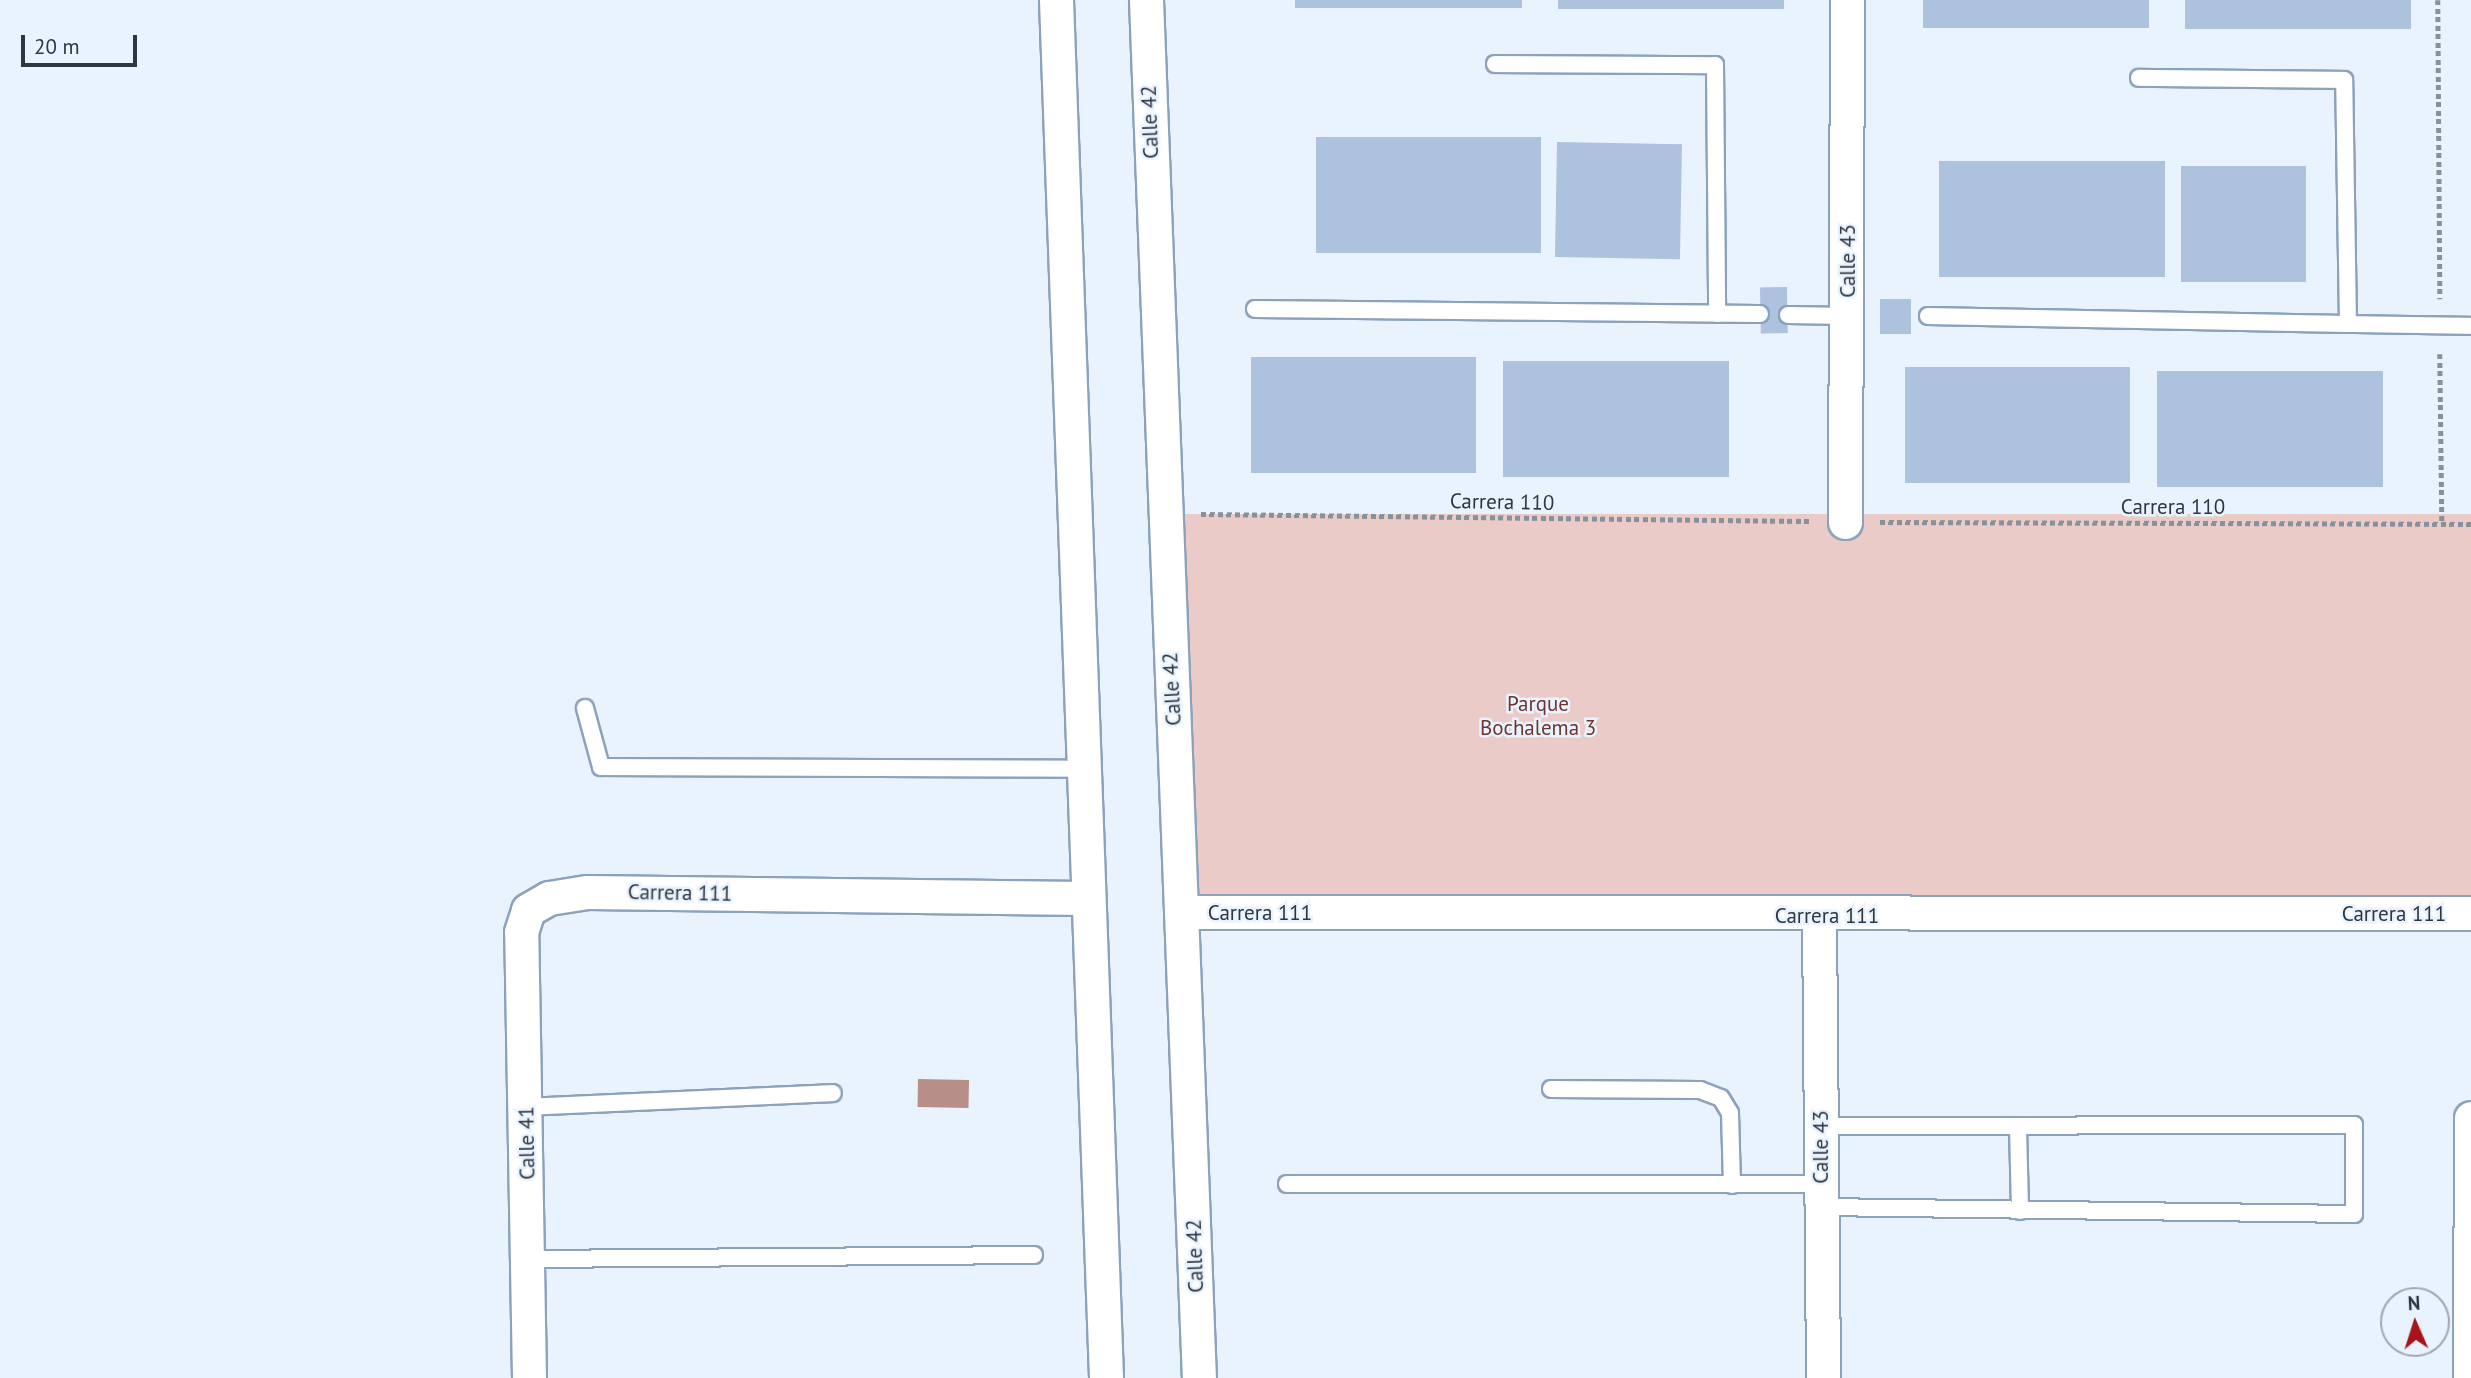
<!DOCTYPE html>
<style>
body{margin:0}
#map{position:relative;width:2471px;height:1378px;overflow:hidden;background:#e9f3fe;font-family:"PT Sans",sans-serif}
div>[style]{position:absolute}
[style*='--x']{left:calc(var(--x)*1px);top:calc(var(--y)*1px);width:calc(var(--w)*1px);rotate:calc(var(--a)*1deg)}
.green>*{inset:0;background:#eacbc7;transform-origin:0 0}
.water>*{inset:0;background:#b88e89;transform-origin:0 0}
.building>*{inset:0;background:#acc2dd;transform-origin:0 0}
.path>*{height:4.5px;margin-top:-2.25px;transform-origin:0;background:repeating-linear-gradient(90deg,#87909b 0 5px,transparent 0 8.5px)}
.roads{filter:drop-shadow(2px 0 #8ca2bc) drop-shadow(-2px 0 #8ca2bc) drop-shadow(0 2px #8ca2bc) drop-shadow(0 -2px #8ca2bc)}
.lane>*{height:16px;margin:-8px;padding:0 8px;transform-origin:8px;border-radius:8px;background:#fff}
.street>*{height:33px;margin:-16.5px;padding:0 16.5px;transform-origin:16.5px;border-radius:16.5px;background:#fff}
span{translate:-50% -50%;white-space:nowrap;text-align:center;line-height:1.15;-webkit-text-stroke:5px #e9f3fe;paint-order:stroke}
.street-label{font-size:21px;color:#2d3641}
.park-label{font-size:21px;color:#6e3530}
.north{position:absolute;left:2380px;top:1287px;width:70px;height:70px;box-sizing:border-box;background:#e9f3fe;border:2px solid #9ea7b2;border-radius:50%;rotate:357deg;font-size:19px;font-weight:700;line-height:28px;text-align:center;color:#2d3641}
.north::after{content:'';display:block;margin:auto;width:24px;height:32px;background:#a9141c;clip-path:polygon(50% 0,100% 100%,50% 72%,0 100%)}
.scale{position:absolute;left:21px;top:35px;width:116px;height:32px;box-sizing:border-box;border:4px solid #2d3641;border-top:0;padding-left:9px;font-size:21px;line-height:24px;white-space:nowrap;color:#2d3641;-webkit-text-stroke:5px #e9f3fe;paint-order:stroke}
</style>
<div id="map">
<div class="green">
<div style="left:1164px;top:514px;width:1307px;height:398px"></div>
</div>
<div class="water">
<div style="left:918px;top:1079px;width:51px;height:28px;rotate:1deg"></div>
</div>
<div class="building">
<div style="left:1295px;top:0;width:227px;height:8px"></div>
<div style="left:1558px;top:0;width:226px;height:9px"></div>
<div style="left:1923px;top:0;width:226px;height:28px"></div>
<div style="left:2185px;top:0;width:226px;height:29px"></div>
<div style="left:1541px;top:137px;width:116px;height:225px;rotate:90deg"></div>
<div style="left:1557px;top:142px;width:125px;height:115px;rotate:1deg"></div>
<div style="left:2165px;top:161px;width:116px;height:226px;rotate:90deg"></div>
<div style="left:2181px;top:166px;width:125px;height:116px"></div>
<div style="left:1787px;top:287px;width:46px;height:27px;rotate:89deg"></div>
<div style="left:1880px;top:299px;width:31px;height:35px"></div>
<div style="left:1251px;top:357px;width:225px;height:116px"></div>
<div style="left:1729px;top:361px;width:116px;height:226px;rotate:90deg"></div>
<div style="left:1905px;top:367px;width:225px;height:116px"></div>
<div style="left:2383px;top:371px;width:116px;height:226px;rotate:90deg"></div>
</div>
<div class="path">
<div style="--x:2438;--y:0;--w:299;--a:89.6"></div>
<div style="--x:2440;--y:354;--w:170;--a:89.3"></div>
<div style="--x:1201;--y:514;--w:608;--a:0.66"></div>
<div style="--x:1880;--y:522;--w:591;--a:0.19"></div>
</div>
<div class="roads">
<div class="lane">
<div style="--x:1495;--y:64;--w:220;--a:0.3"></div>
<div style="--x:1715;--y:65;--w:249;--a:89.5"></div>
<div style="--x:1255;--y:309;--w:505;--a:0.57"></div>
<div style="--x:1788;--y:315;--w:61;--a:0.9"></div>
<div style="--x:1928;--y:316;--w:420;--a:1.1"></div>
<div style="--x:2348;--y:324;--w:244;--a:-90.9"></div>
<div style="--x:2344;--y:80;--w:205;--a:-179.4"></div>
<div style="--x:2348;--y:324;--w:123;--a:0.9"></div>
<div style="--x:585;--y:708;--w:61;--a:74.8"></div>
<div style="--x:601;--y:767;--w:482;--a:0.2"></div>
<div style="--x:1551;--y:1089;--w:149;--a:0.4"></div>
<div style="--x:1700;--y:1090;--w:22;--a:21"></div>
<div style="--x:1721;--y:1098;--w:17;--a:59"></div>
<div style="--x:1730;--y:1113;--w:72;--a:88.4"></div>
<div style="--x:527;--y:1107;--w:306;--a:-2.6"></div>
<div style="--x:1821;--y:1126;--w:533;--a:-0.11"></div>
<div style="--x:2354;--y:1125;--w:89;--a:90"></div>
<div style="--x:2354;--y:1214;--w:533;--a:-179.25"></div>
<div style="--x:2018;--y:1127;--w:84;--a:88.6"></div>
<div style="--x:1287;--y:1184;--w:534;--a:0"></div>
<div style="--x:528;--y:1259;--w:506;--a:-0.45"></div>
</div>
<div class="street">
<div style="--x:1056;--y:0;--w:1379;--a:87.92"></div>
<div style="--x:1146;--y:0;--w:1379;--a:87.8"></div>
<div style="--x:1845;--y:522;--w:522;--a:-89.78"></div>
<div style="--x:1183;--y:912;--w:1288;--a:0.04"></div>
<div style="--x:1819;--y:916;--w:462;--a:89.5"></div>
<div style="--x:529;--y:1378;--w:446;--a:-91"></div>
<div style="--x:521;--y:932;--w:23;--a:-72"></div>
<div style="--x:528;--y:910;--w:24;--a:-30"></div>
<div style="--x:549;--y:898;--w:39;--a:-9"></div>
<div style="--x:588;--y:892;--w:499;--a:0.7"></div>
<div style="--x:2470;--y:1378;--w:260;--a:-89.8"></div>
</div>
</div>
<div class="street-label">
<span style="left:1150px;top:122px;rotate:-92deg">Calle 42</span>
<span style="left:1848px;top:261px;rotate:-90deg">Calle 43</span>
<span style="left:1502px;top:502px;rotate:1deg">Carrera 110</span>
<span style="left:2173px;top:507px">Carrera 110</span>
<span style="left:1172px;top:689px;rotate:-93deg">Calle 42</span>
<span style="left:680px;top:893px;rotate:1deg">Carrera 111</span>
<span style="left:1260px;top:913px">Carrera 111</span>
<span style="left:2394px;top:914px">Carrera 111</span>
<span style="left:1827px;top:916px">Carrera 111</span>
<span style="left:527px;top:1143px;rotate:-91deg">Calle 41</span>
<span style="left:1821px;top:1147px;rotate:-90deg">Calle 43</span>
<span style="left:1195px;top:1256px;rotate:-92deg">Calle 42</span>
</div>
<div class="park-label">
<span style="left:1538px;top:716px">Parque<br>Bochalema 3</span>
</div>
<div class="north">N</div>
<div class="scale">20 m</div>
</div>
